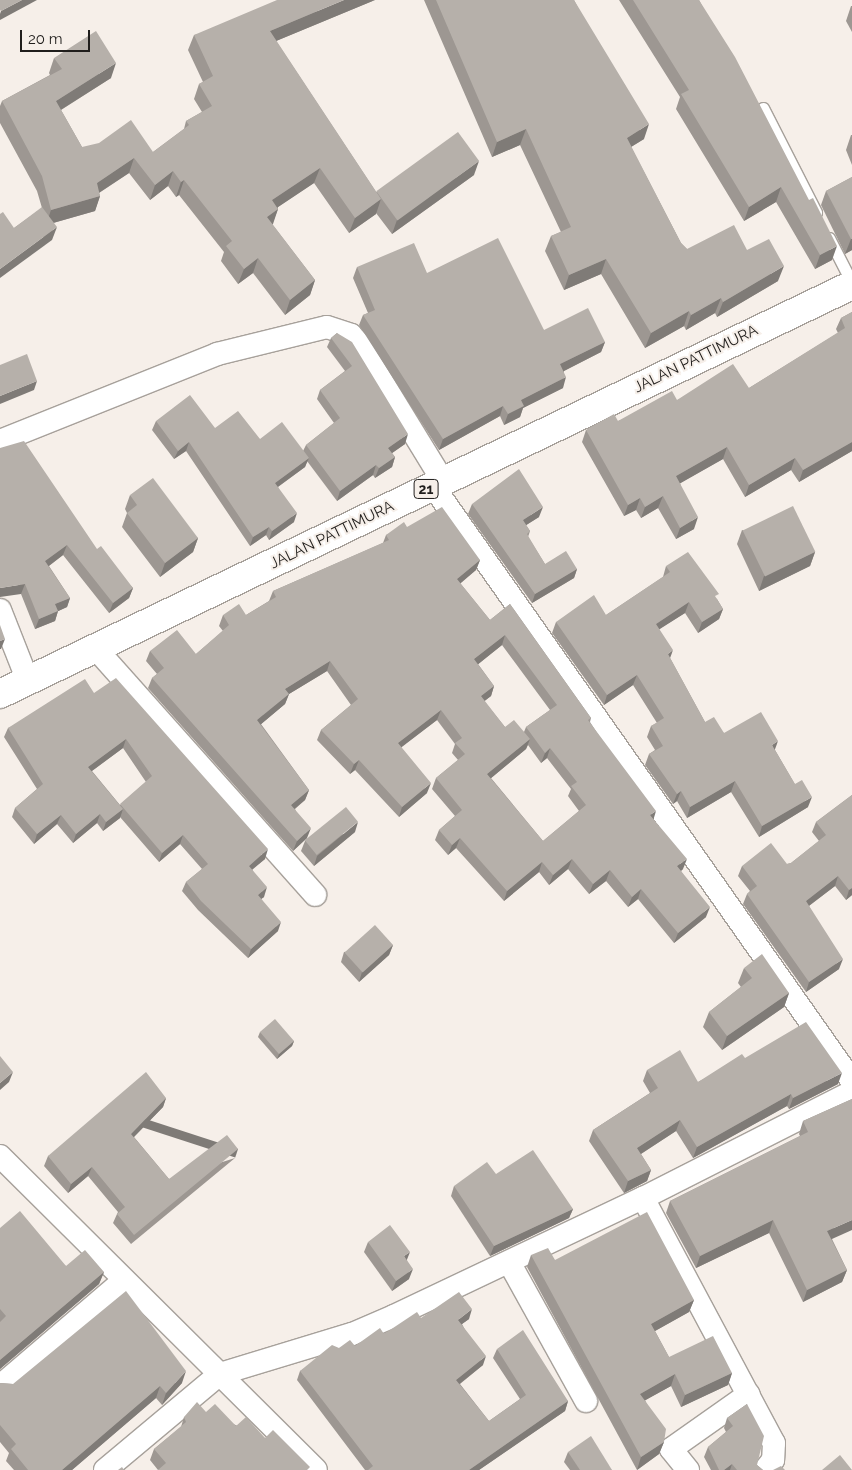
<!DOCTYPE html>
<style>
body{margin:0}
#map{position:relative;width:852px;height:1470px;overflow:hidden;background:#f6efe9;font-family:Raleway,sans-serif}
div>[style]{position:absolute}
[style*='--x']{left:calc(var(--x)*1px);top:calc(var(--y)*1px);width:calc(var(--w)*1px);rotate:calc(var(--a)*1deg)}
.roads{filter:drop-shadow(1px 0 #a7a19b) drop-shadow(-1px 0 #a7a19b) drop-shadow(0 1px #a7a19b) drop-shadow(0 -1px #a7a19b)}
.lane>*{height:11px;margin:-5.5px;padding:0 5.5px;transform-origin:5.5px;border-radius:5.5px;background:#fff}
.street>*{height:22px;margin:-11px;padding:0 11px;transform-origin:11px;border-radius:11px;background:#fff}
.highway>*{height:28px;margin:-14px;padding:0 14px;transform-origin:14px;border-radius:14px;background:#fff}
.wall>*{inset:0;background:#9d9792}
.shaded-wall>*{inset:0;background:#7f7b77;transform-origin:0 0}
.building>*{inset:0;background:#b6b0aa;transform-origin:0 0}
span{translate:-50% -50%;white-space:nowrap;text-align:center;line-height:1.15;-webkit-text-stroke:4px #f6efe9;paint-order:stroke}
.shield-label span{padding:1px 4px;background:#f6efe9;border:1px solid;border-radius:4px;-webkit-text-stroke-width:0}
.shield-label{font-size:14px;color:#201e1c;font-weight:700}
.street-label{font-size:15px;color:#201e1c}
.scale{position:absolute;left:20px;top:30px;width:70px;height:22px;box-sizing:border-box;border:2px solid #201e1c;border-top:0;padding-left:6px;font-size:15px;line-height:18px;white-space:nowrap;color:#201e1c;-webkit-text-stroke:4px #f6efe9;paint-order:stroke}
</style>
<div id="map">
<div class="roads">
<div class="lane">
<div style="--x:763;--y:108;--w:117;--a:63"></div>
<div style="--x:829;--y:238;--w:51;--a:62.9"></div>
</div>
<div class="street">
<div style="--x:0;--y:441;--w:234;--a:-21.8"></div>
<div style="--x:217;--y:354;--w:113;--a:-13.8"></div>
<div style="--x:327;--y:327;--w:25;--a:18"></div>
<div style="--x:351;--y:335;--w:12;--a:48"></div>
<div style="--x:359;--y:344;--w:161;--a:58.5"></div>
<div style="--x:433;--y:486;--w:728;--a:54.85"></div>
<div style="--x:0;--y:610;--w:76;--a:68.5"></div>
<div style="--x:97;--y:650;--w:328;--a:48.3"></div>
<div style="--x:0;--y:1156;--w:445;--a:44.8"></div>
<div style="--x:643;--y:1198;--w:278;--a:61.9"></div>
<div style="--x:774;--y:1443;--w:17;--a:93"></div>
<div style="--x:773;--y:1460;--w:13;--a:129"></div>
<div style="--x:509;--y:1262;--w:159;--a:61"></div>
<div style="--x:0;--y:1386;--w:163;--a:-40.5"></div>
<div style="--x:105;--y:1470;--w:150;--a:-39.9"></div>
<div style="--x:220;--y:1374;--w:138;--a:-16.9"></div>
<div style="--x:352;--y:1334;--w:46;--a:-23.2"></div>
<div style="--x:394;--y:1316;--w:276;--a:-25.4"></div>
<div style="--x:643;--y:1198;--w:234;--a:-26.9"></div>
<div style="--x:688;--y:1470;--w:27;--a:-129"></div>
<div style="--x:671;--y:1449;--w:95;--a:-35.2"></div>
</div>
<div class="highway">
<div style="--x:0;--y:694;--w:945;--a:-25.64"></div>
</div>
</div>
<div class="wall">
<div style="clip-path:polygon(375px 0,276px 41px,376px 192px,474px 175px,392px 234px,376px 213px,376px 214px,349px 233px,314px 183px,278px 207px,278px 209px,272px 224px,315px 280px,310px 295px,285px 315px,253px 273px,238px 284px,221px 261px,224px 252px,179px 195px,176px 197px,168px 186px,150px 200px,129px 173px,99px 193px,100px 196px,95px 211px,53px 223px,52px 240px,14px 228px,42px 208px,37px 191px,0 123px,0 106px,2px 101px,50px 75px,49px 73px,54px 58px,111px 78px,61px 110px,82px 147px,153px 152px,184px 129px,186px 121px,202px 112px,194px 99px,199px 84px,203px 82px,188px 50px,194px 35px)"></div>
<div style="clip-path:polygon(424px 0,574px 0,644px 139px,631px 147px,681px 243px,687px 249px,747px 250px,778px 281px,717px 317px,715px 313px,686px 330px,684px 326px,645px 348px,601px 274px,564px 290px,545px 251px,551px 236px,561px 232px,520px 145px,492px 157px)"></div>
<div style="clip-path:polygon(619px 0,699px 0,832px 260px,815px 269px,776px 202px,744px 221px,676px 109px,680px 97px)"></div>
<div style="clip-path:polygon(851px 6px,852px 6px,852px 32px,846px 21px)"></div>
<div style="clip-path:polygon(851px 135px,852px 135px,852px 165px,846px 150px)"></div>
<div style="clip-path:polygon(852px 177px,852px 250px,845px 254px,821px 205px,826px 191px)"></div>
<div style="clip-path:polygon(357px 267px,427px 273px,544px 330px,605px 342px,601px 352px,564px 371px,563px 388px,523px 408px,520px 417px,504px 425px,500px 416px,439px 450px,359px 325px,363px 315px,368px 313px,353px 278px)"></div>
<div style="clip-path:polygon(852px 312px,852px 451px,799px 482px,791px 470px,745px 497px,723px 459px,680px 483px,694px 529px,676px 539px,658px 508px,641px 518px,636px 510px,624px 516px,582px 442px,586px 430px,618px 421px,677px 400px,749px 388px,838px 333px,836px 329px,841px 318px)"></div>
<div style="clip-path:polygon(337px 333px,405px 444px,392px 453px,395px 457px,392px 467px,375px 478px,373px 475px,337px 501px,307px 461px,305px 467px,278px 487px,294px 522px,269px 540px,266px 535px,250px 546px,186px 451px,174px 459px,152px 430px,156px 421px,215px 428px,260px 439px,303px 451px,306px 445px,334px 423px,317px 399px,320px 390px,345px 371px,327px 347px,331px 338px)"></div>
<div style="clip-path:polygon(0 448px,133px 588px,129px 598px,109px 613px,63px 555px,49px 566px,70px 598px,67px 607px,58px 611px,55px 621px,35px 629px,21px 594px)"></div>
<div style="clip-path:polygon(130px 495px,198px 538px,193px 552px,160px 577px,122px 527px,127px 513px,125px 509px)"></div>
<div style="clip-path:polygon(472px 504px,539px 517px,526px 525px,530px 531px,528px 537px,545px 564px,577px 569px,574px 578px,532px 603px,468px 514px)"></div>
<div style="clip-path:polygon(evenodd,407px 527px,480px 560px,476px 570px,460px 583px,490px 620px,510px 604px,591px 718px,590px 722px,653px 819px,683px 869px,681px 871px,706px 917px,674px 943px,638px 899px,628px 907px,606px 881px,589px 894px,568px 869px,549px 885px,539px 872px,504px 901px,456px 848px,448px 855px,435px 840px,439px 830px,455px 816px,432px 789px,436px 778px,458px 760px,452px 753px,455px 744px,437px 720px,401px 747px,427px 793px,399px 817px,355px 770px,350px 774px,317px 740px,321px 730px,351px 705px,327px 671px,289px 694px,285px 704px,261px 724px,309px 790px,305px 800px,295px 809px,307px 838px,293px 851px,148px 688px,152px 678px,157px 674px,146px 661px,150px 651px,196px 654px,223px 631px,219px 626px,223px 615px,246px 615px,269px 601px,273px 591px,383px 543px,386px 535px,407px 527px,502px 645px,550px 710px,526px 727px,524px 732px,505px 727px,484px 701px,491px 696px,494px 686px,478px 664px,502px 645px,407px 527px,528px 745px,541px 763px,547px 758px,571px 789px,568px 796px,579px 811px,543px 841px,491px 778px,526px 749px,528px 745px)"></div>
<div style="clip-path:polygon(742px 530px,815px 552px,810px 566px,759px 591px,737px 544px)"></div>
<div style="clip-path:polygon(666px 566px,717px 599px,723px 609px,719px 619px,698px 633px,685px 613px,659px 629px,670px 658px,705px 722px,724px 733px,775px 750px,808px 807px,759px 837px,731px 792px,687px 818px,677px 801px,673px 804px,645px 765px,649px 754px,655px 750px,647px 737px,651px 726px,657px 723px,633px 685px,604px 705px,552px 633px,556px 622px,606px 615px,663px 577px)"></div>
<div style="clip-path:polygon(evenodd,94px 693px,265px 859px,252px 869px,264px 897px,261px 899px,278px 931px,248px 958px,198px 910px,182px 891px,186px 882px,202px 869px,180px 844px,159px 862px,120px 817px,120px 818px,103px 831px,97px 823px,73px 843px,57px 824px,34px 844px,12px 817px,15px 808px,37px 789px,4px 737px,8px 728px,94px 693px,123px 748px,146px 782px,120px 805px,92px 771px,123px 748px)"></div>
<div style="clip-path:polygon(852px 795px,852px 895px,846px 900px,835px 886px,809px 906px,839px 969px,806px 992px,743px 904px,747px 894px,750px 891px,738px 876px,742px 866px,787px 864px,791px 863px,819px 841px,812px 832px,816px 822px)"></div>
<div style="clip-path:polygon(355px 832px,314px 866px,301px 851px,305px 841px)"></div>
<div style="clip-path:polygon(393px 945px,389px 955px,359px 982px,341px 962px,344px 952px)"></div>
<div style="clip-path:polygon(744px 968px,789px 993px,784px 1007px,722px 1050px,703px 1027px,709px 1012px,741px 987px,738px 983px)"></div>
<div style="clip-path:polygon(260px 1032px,294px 1041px,292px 1046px,277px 1059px,258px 1037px)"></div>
<div style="clip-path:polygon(745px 1058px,838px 1084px,789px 1109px,787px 1106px,693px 1158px,676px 1131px,641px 1154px,651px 1170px,647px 1181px,624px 1193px,589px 1141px,593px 1130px,650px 1093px,643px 1081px,647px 1070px,698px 1082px)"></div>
<div style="clip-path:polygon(166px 1098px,163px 1107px,134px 1137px,169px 1179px,235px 1158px,131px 1244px,113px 1223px,117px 1214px,118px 1212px,88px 1176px,68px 1193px,44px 1166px,48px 1156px)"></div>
<div style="clip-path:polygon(852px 1099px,832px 1239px,847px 1270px,842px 1282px,803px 1302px,769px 1233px,696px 1268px,666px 1213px,670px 1201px,800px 1136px,799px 1134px,803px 1121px)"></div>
<div style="clip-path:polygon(454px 1186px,573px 1209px,569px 1218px,490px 1256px,451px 1196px)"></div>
<div style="clip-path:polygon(0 1228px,66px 1266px,104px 1272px,99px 1284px,0 1369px)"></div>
<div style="clip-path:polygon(368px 1242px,407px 1260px,409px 1279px,392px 1291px,364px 1252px)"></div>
<div style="clip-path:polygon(531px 1255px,555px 1260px,694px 1300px,689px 1312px,655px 1331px,669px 1357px,732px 1373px,728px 1385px,681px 1407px,671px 1386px,645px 1400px,664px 1442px,659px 1454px,637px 1470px,527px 1267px)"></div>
<div style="clip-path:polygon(421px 1318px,469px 1319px,462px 1324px,483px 1365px,460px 1384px,489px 1421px,520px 1399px,493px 1358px,497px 1349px,568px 1401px,565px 1411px,479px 1470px,365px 1470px,297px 1380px,300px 1371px,339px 1348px,355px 1346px)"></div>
<div style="clip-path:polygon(0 1383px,13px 1384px,182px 1383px,162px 1405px,156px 1398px,72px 1470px,14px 1470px,6px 1461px,9px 1453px,0 1442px)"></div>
<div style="clip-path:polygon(747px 1404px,757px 1465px,763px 1470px,711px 1470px,704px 1457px,708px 1447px,726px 1432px,724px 1428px,727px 1418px)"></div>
<div style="clip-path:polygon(206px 1412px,265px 1438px,158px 1470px,150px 1460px,154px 1449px,181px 1427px,184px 1417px)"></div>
<div style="clip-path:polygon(568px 1452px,612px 1470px,570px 1470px,564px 1462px)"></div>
</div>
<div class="shaded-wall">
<div style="clip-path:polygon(22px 0,37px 0,0 20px,0 14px,1px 11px)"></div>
<div style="clip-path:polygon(344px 0,375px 0,264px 46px,270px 31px)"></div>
<div style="clip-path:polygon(116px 63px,111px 78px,51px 116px,56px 101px)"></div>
<div style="clip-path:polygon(649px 124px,644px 139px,621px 153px,627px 138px)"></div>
<div style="clip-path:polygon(526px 129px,520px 145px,492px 157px,497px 142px)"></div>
<div style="clip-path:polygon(134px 158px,129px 173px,91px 198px,97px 183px)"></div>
<div style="clip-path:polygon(479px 161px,474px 175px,392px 234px,397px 220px)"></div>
<div style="clip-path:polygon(320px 168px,314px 183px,266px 215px,272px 200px)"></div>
<div style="clip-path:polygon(173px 171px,168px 186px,150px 200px,155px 185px)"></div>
<div style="clip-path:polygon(184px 180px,179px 195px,176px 197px,181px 182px)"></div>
<div style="clip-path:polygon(781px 187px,776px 202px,744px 221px,749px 207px)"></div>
<div style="clip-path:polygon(100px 196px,95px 211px,46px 225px,51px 210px)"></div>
<div style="clip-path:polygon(381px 199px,376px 214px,349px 233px,355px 218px)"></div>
<div style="clip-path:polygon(278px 209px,273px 224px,262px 232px,267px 217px)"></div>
<div style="clip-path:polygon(57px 227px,52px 240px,0 278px,0 269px)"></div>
<div style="clip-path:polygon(851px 239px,852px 239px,852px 250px,845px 254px)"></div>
<div style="clip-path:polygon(837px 246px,832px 260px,815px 269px,820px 255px)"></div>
<div style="clip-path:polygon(258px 258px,253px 273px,238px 284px,244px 269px)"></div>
<div style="clip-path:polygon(606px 259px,601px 274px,564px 290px,569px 275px)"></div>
<div style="clip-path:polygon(784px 266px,778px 281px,717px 317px,723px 302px)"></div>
<div style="clip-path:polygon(315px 280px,310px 295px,285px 315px,290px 300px)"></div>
<div style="clip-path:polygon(721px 298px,715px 313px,686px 330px,691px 315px)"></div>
<div style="clip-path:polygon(689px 311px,684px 326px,645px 348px,651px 333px)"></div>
<div style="clip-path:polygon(605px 342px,601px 352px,556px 375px,560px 364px)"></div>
<div style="clip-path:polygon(566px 377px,563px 388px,523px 408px,520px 417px,504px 425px,508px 414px,521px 400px)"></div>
<div style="clip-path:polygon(37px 381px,34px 390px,0 404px,0 396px)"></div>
<div style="clip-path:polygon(503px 406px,500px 416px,439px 450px,443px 439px)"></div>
<div style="clip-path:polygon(408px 434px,405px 444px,385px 458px,388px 448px)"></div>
<div style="clip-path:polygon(189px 442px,186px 451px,174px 459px,178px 451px)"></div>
<div style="clip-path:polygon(852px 442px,852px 451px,799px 482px,803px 470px)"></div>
<div style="clip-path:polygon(727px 447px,723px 459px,672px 488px,676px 476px)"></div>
<div style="clip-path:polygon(395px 457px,392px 467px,375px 478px,379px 468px)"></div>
<div style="clip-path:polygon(309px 458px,305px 467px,272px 491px,275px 483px)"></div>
<div style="clip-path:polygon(795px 458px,791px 470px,745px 497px,749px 485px)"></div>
<div style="clip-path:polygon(376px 465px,373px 475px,337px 501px,340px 491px)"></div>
<div style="clip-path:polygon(663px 496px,658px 508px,641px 518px,645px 507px)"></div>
<div style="clip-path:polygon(640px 498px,636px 510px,624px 516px,628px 505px)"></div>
<div style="clip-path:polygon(543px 507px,539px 517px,520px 529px,523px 520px)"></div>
<div style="clip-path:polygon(297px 513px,294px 522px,269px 540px,272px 531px)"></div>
<div style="clip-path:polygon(698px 517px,694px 529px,676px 539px,680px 528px)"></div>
<div style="clip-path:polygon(269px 527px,266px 535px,250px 546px,253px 537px)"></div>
<div style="clip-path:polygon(198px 538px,193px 552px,160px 577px,165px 563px)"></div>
<div style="clip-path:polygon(67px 545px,63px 555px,42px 571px,45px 561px)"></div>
<div style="clip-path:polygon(815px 552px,810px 566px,759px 591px,764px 576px)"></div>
<div style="clip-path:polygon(480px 560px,476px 570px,454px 589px,457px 579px)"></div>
<div style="clip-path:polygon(577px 569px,574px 578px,532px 603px,535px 594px)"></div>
<div style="clip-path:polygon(25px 584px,21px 594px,0 597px,0 588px)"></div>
<div style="clip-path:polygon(133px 588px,129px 598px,109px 613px,113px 603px)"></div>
<div style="clip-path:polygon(70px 598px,67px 607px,52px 614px,55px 604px)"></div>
<div style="clip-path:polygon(689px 602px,685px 613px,652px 634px,656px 624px)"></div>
<div style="clip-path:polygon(723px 609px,719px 619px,698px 633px,702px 622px)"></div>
<div style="clip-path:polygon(58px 611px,55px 621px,35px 629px,39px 619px)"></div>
<div style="clip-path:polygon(505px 635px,502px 645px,471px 670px,474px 659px)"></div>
<div style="clip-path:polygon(5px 639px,1px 649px,0 649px,0 641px)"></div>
<div style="clip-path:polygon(673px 650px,669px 661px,668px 654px)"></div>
<div style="clip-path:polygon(330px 661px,327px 671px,289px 694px,285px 704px,254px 730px,257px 720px,285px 689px)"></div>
<div style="clip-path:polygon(637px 675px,633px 685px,604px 705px,607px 695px)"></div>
<div style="clip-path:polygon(494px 686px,491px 696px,477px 707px,481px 696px)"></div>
<div style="clip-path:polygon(441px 710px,437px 720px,394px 753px,398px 743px)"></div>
<div style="clip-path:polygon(126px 739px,123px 748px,85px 776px,88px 767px)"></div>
<div style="clip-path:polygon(530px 739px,526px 749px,484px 784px,487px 774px)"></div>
<div style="clip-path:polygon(778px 741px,774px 752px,772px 745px)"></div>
<div style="clip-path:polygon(550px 748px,547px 758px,541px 763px,545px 753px)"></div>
<div style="clip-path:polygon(359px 760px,355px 770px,350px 774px,354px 764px)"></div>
<div style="clip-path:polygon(735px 781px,731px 792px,687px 818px,690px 807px)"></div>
<div style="clip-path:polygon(431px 783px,427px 793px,399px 817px,402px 807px)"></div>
<div style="clip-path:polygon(309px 790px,305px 800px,287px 815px,291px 805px)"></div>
<div style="clip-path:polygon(681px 791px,677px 801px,673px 804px,677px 794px)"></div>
<div style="clip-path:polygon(812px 797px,808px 807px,759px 837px,762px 826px)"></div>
<div style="clip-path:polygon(123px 809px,120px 818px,103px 831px,106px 822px)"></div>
<div style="clip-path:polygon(656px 811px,653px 821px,650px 815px)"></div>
<div style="clip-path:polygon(100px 814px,97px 823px,73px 843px,76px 834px)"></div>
<div style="clip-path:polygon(61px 815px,57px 824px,34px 844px,37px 834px)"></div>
<div style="clip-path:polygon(358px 822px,355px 832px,314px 866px,317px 856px)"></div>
<div style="clip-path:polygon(311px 828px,307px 838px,293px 851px,297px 841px)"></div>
<div style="clip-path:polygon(183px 835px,180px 844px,159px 862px,162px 853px)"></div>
<div style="clip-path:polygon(460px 838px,456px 848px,448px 855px,452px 845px)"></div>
<div style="clip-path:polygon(268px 849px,265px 859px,246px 875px,249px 866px)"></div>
<div style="clip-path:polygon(572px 859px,568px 869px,549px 885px,553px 875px)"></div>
<div style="clip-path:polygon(687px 859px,683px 869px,674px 877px,677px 866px)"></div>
<div style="clip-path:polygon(542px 862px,539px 872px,504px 901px,507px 891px)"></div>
<div style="clip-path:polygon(610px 870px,606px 881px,589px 894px,593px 884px)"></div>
<div style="clip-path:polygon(838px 876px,835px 886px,802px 911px,806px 901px)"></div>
<div style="clip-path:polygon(267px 887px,264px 897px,254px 904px,258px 895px)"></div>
<div style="clip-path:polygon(852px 888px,852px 895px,846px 900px,849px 890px)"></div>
<div style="clip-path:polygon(641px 889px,638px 899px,628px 907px,632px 897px)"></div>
<div style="clip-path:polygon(710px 907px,706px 917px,674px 943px,678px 933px)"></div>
<div style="clip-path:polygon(281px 922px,278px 931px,248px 958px,251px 949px)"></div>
<div style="clip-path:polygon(393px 945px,389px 955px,359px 982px,362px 972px)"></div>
<div style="clip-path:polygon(843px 959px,839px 969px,806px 992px,809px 982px)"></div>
<div style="clip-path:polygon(789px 993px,784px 1007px,722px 1050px,727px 1036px)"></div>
<div style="clip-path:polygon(294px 1041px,292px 1046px,277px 1059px,279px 1054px)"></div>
<div style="clip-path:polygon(13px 1072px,9px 1082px,0 1090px,0 1083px)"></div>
<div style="clip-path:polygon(842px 1073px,838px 1084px,789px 1109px,793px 1098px)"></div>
<div style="clip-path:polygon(791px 1094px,787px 1106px,693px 1158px,697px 1147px)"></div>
<div style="clip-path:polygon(166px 1098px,163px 1107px,128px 1143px,131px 1134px)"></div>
<div style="clip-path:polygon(680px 1120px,676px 1131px,633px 1159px,637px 1148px)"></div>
<div style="left:238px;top:1149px;width:9px;height:135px;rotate:108deg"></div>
<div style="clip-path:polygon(92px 1167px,88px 1176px,68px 1193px,71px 1184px)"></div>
<div style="clip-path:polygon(651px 1170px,647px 1181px,624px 1193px,628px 1181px)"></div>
<div style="clip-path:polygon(573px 1209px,569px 1218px,490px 1256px,494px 1246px)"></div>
<div style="clip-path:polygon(773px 1220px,769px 1233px,696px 1268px,700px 1256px)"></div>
<div style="clip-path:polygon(852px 1220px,852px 1230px,823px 1243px,827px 1231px)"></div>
<div style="clip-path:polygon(410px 1252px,406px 1262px,404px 1256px)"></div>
<div style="clip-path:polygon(413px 1269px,409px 1279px,392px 1291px,396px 1281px)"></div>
<div style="clip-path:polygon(847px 1270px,842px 1282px,803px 1302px,807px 1290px)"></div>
<div style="clip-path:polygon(104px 1272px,99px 1284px,0 1369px,0 1360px)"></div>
<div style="clip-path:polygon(694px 1300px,689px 1312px,646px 1336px,651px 1324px)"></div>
<div style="clip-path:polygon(472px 1309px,469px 1319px,455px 1329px,458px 1320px)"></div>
<div style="clip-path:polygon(486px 1356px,483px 1365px,453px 1389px,456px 1380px)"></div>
<div style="clip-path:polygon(186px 1371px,182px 1383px,162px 1405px,166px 1393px)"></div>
<div style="clip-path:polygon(732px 1373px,728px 1385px,681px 1407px,685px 1395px)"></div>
<div style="clip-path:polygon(675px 1374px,671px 1386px,635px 1406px,640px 1394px)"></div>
<div style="clip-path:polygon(160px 1386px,156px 1398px,72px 1470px,62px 1470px)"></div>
<div style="clip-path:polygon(568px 1401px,565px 1411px,479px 1470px,469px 1470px)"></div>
<div style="clip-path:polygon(664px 1442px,659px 1454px,637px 1470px,641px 1457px)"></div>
<div style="clip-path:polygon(732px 1464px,730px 1470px,724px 1470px)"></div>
</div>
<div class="building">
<div style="clip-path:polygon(0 0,22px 0,1px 11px,0 10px)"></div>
<div style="clip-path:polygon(277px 0,344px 0,270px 31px,381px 199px,355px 218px,320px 168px,272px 200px,278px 209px,267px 217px,315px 280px,290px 300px,258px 258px,244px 269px,226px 246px,232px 241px,184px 180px,181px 182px,173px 171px,155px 185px,134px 158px,97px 183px,100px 196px,51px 210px,42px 176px,2px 101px,62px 69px,54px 58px,96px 31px,116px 63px,56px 101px,82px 147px,99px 143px,131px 120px,153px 152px,189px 125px,186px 121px,212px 106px,199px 84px,213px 76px,194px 35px)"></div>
<div style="clip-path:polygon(436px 0,574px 0,649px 124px,627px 138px,681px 243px,687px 249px,734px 225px,747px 250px,769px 239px,784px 266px,723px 302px,721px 298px,691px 315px,689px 311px,651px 333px,606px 259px,569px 275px,551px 236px,571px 227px,526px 129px,497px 142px)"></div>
<div style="clip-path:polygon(633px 0,699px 0,735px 57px,809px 200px,813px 198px,837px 246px,820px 255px,781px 187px,749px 207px,681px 94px,689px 90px)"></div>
<div style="left:458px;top:132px;width:36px;height:101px;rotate:54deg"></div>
<div style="clip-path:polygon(852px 177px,852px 239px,851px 239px,826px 191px)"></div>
<div style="clip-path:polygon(42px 207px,57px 227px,0 269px,0 214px,3px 212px,14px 228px)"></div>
<div style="clip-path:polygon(498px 238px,544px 330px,588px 308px,605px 342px,560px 364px,566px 377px,521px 400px,524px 406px,508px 414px,503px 406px,443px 439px,363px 315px,375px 310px,357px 267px,414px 243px,427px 273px)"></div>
<div style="clip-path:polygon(852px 312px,852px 442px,803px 470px,795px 458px,749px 485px,727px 447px,676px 476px,698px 517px,680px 528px,663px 496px,645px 507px,640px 498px,628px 505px,586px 430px,614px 414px,618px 421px,672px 391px,677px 400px,733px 364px,749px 388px,845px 328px,841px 318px)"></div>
<div style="clip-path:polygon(337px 333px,352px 342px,408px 434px,388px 448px,395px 457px,379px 468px,376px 465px,340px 491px,306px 445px,340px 418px,320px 390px,352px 366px,331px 338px)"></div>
<div style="clip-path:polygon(27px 354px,37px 381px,0 396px,0 365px)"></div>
<div style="clip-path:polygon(190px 395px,215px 428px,238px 411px,260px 439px,282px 422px,309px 458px,275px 483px,297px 513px,272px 531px,269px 527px,253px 537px,189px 442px,178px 451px,156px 421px)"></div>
<div style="clip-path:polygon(24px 441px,97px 549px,101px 546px,133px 588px,113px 603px,67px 545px,45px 561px,70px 598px,55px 604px,58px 611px,39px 619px,25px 584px,0 588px,0 448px)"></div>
<div style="clip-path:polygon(519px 469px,543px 507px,523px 520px,530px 531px,527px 534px,545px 564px,566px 551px,577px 569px,535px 594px,472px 504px)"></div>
<div style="clip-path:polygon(153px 478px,198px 538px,165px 563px,127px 513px,137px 505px,130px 495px)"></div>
<div style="left:793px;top:506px;width:51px;height:56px;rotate:64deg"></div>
<div style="clip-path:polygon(evenodd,442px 507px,480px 560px,457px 579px,490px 620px,510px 604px,591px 718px,588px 720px,656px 811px,650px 815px,687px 859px,677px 866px,710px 907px,678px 933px,641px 889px,632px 897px,610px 870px,593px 884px,572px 859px,553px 875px,542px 862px,507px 891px,460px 838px,452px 845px,439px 830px,462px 810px,436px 778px,465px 754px,455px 743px,462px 738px,441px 710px,398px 743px,431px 783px,402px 807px,359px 760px,354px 764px,321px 730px,358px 699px,330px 661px,285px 689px,289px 694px,257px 720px,309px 790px,291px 805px,311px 828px,297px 841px,152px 678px,164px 668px,150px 651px,177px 630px,196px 654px,229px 625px,223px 615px,239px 604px,246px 615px,276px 597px,273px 591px,389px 540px,386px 535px,404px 522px,407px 527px,442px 507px,505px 635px,557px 705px,526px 727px,545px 753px,550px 748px,577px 782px,571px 786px,586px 805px,543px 841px,487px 774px,530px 739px,514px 720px,505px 727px,481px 696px,494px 686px,474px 659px,505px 635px)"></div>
<div style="clip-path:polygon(688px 552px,719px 594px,715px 596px,723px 609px,702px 622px,689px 602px,656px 624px,673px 650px,668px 654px,705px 722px,714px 717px,724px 733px,761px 712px,778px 741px,772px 745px,795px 784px,802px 780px,812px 797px,762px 826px,735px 781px,690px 807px,681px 791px,677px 794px,649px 754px,663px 746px,651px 726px,664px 718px,637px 675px,607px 695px,556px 622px,594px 595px,606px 615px,670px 572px,666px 566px)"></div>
<div style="clip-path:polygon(0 625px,5px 639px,0 641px)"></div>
<div style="clip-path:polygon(116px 678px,268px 849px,249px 866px,267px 887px,258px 895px,281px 922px,251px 949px,201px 901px,186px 882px,208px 864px,183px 835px,162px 853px,120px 804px,152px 776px,126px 739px,88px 767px,123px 809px,106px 822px,100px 814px,76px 834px,61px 815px,37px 834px,15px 808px,43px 784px,8px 728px,85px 679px,94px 693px)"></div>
<div style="clip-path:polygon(852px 795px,852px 888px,849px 890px,838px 876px,806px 901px,843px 959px,809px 982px,747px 894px,757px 886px,742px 866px,771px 843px,787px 864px,791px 863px,826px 835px,816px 822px)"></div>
<div style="left:346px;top:807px;width:19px;height:53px;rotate:51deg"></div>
<div style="left:375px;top:925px;width:27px;height:41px;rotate:48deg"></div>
<div style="clip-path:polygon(762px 954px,789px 993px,727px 1036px,709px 1012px,752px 978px,744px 968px)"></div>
<div style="left:275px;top:1019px;width:29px;height:20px;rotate:49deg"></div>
<div style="clip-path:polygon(806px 1022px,842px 1073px,793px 1098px,791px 1094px,697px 1147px,680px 1120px,637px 1148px,651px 1170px,628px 1181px,593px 1130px,658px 1088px,647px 1070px,680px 1050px,698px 1082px,742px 1054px,745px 1058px)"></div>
<div style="clip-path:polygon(0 1056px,13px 1072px,0 1083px)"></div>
<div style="clip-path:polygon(146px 1072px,166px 1098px,131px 1134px,169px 1179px,227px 1135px,238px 1149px,134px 1235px,117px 1214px,125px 1207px,92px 1167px,71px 1184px,48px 1156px)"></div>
<div style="clip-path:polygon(852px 1099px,852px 1220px,827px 1231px,847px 1270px,807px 1290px,773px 1220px,700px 1256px,670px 1201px,808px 1132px,803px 1121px)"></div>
<div style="clip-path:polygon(533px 1150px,573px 1209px,494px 1246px,454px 1186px,487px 1162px,496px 1174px)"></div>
<div style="clip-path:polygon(20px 1211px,66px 1266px,85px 1250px,104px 1272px,0 1360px,0 1322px,6px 1316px,0 1309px,0 1228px)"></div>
<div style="clip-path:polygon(647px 1212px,694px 1300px,651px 1324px,669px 1357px,713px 1336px,732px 1373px,685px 1395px,675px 1374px,640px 1394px,666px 1429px,664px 1442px,641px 1457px,531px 1255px,548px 1248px,555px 1260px)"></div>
<div style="clip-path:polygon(390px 1225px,410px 1252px,404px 1256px,413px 1269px,396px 1281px,368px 1242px)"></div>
<div style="clip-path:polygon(126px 1291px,186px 1371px,166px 1393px,160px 1386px,62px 1470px,28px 1470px,11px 1449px,16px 1444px,0 1425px,0 1383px,13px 1384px)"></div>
<div style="clip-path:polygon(459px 1292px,472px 1309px,458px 1320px,486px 1356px,456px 1380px,489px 1421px,526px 1395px,497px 1349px,523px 1330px,568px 1401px,469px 1470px,368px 1470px,373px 1466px,300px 1371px,332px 1345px,339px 1348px,350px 1340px,355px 1346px,380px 1328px,384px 1334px,417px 1312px,421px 1318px)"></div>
<div style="clip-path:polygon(197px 1402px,206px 1412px,215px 1404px,236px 1426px,246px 1417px,265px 1438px,273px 1430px,310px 1467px,307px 1470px,158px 1470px,166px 1463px,154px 1449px,186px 1422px,184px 1417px)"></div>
<div style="clip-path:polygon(747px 1404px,764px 1436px,757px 1465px,763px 1470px,737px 1470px,732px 1464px,724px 1470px,719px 1470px,708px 1447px,733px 1426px,727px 1418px)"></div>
<div style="clip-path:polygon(591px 1436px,612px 1470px,580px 1470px,568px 1452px)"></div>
<div style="clip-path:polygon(840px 1455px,852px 1470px,822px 1470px)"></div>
<div style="clip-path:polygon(781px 1466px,785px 1470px,773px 1470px)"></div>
<div style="clip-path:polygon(122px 1467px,124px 1470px,118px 1470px)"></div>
</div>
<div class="shield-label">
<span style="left:426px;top:489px">21</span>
</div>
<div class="street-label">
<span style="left:696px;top:359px;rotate:-26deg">JALAN PATTIMURA</span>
<span style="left:332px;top:535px;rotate:-26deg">JALAN PATTIMURA</span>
</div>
<div class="scale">20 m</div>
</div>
